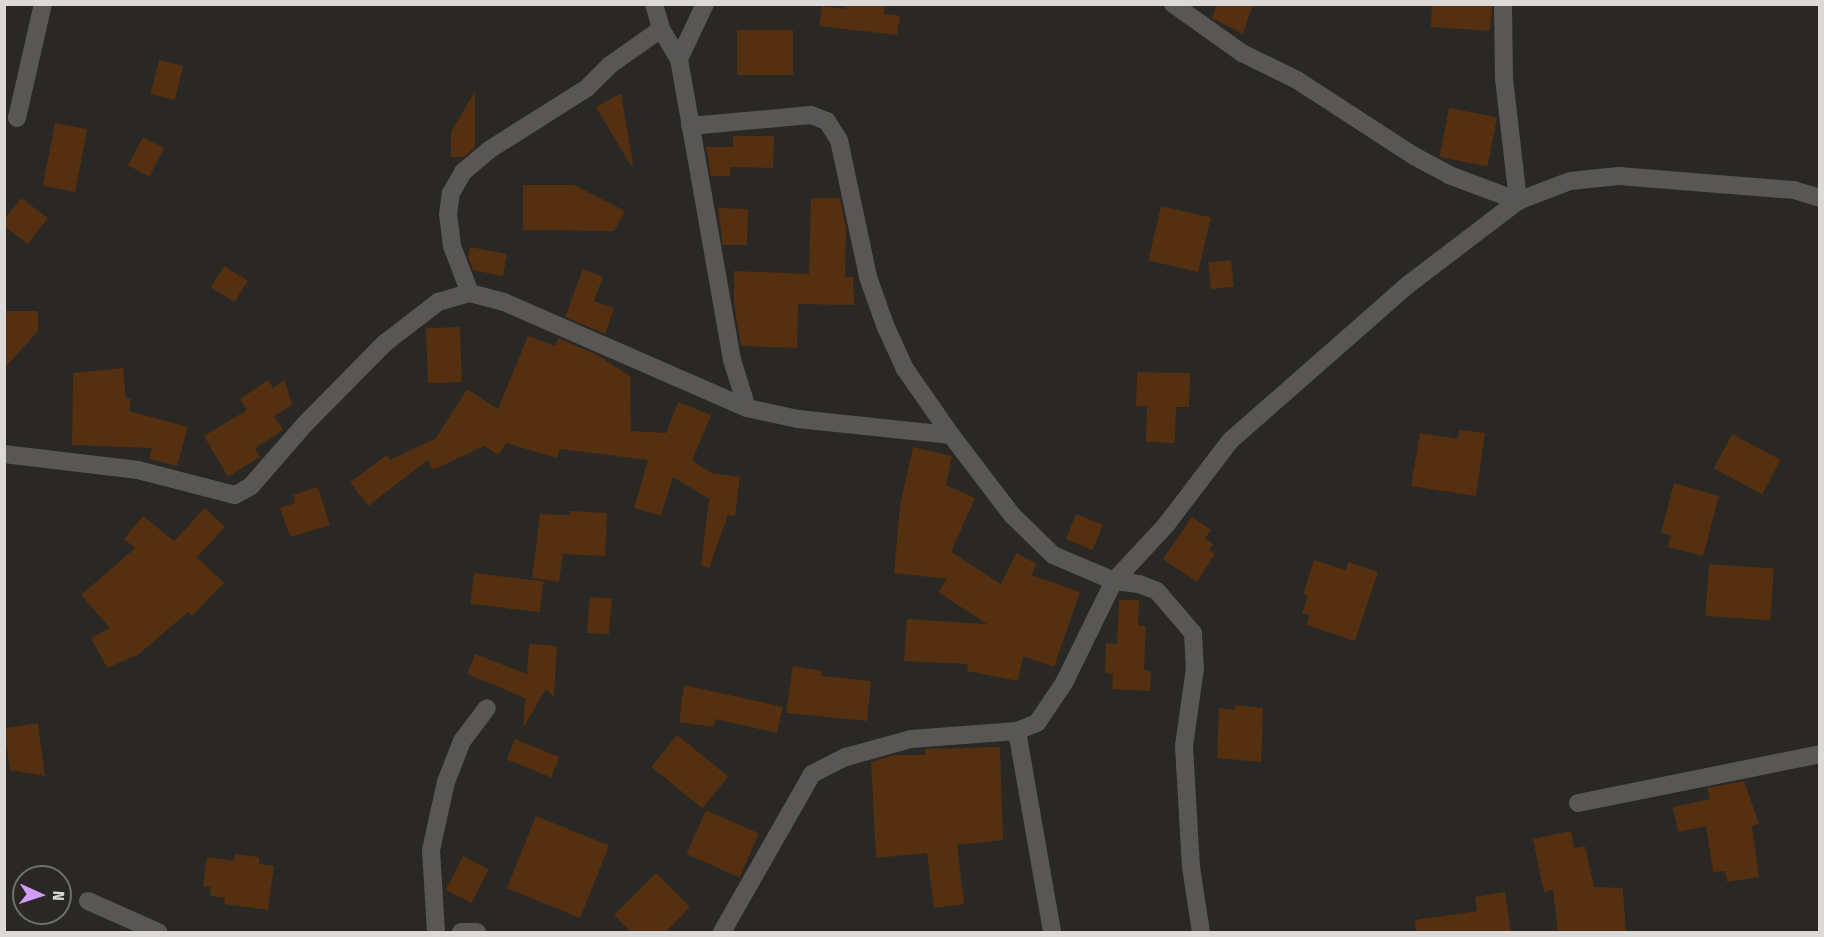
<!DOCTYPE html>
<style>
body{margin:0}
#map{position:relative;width:1824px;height:937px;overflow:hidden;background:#292825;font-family:"Fira Sans Condensed",sans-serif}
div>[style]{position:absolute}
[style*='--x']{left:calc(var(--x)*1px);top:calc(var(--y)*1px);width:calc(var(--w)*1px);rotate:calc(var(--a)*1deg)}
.building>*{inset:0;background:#542f10;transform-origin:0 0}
.street>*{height:18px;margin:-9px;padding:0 9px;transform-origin:9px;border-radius:9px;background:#585756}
span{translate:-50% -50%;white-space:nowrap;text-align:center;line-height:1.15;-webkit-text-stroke:4.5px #292825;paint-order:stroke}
.frame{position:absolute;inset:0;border:6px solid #dbdad8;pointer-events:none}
.north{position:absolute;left:12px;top:865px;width:60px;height:60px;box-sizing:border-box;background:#292825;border:2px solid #706f6d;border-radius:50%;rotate:93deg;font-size:16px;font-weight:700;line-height:24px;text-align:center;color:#dbdad8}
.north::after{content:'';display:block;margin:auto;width:21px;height:27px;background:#d39cfc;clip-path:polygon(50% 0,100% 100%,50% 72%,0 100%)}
</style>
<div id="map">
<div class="building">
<div style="clip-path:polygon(845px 4px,885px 4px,884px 14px,900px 16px,897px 35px,819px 26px,822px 6px,845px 9px)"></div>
<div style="clip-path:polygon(1217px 4px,1253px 4px,1243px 34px,1212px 18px)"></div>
<div style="clip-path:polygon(1432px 4px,1492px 4px,1490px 31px,1431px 27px)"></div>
<div style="left:737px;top:30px;width:56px;height:45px"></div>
<div style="left:159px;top:60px;width:25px;height:35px;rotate:14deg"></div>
<div style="clip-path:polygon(475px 91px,475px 147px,464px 157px,451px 157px,451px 132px)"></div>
<div style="clip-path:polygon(621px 93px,633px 165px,631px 166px,596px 107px)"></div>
<div style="left:1449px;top:108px;width:49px;height:50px;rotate:11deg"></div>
<div style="left:55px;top:123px;width:33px;height:64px;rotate:11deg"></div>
<div style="clip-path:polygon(733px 136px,774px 136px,773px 168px,730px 167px,730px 176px,711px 176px,706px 147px,733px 147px)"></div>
<div style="left:143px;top:137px;width:24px;height:32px;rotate:28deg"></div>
<div style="clip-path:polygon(523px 185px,574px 185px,625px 211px,614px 231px,523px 230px)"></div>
<div style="clip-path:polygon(21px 198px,48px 218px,28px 244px,4px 226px,4px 220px)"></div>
<div style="clip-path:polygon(811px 198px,840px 198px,846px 229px,845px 277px,853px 277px,854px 305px,798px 304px,797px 348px,741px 346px,734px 304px,734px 271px,809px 274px)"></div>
<div style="left:1161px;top:206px;width:51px;height:56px;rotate:13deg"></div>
<div style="clip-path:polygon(718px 208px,748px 209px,747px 245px,723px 245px)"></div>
<div style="clip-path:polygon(470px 247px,507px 254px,503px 276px,473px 270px,468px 256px)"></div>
<div style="left:1231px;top:260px;width:27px;height:23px;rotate:84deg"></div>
<div style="left:224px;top:266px;width:28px;height:25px;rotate:32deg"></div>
<div style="clip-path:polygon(583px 269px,603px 277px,594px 301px,614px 308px,605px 334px,565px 317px)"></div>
<div style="clip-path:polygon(4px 311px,38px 311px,38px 331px,4px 369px)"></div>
<div style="left:460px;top:327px;width:55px;height:34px;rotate:88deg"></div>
<div style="clip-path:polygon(528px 336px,555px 346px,558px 338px,597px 355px,630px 376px,631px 431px,666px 433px,678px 402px,711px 415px,692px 461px,712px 473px,740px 477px,735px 516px,728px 515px,709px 568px,701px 566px,709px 499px,673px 477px,661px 516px,634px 508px,648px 460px,560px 449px,557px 458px,506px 443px,498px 455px,484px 446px,433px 470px,428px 460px,368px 506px,350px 482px,387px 455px,390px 460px,436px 438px,467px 389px,498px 409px)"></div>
<div style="clip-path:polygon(123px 368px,126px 399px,131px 399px,129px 411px,188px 427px,177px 466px,149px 459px,152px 448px,72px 445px,73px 373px)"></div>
<div style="clip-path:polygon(1137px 372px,1190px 373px,1189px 407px,1176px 407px,1175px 443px,1146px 442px,1147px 406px,1136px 406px)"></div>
<div style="clip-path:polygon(268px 380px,273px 388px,285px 380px,292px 405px,274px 416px,283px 430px,255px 448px,260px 457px,228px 477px,204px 436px,247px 410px,240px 399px)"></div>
<div style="clip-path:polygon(1459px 430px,1485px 433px,1476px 496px,1411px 486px,1420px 433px,1458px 439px)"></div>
<div style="left:1732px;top:434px;width:55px;height:39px;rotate:28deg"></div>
<div style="clip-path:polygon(913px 447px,952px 456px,946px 485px,975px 498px,951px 552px,1001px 584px,1016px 553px,1037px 564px,1031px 575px,1080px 592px,1054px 667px,1023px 656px,1018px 681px,967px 671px,968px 664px,904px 661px,907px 619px,987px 624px,938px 592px,947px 579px,894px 573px,900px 505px)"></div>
<div style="clip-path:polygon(1674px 483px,1719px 496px,1703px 556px,1668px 547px,1671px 535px,1661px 533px)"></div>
<div style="clip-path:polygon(318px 487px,330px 525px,290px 537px,280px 508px,295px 503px,293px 495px)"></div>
<div style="clip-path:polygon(205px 508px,225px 527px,197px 557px,224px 583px,192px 616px,188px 612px,139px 654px,107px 668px,91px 638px,110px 628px,81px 595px,135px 548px,124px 539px,143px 516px,174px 541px)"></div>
<div style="clip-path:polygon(570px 511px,607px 513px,605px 556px,563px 554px,559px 582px,532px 578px,540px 514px,570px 515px)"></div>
<div style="left:1076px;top:514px;width:29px;height:27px;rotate:22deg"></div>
<div style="clip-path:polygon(1192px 517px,1211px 530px,1205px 538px,1213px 544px,1209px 550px,1215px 554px,1197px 582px,1163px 559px)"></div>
<div style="clip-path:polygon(1314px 560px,1346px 570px,1348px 562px,1378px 572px,1355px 641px,1306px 625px,1310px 615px,1302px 613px,1308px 596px,1303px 594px)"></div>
<div style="left:1709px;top:564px;width:65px;height:52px;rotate:4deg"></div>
<div style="left:474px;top:573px;width:70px;height:31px;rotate:7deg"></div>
<div style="left:590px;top:597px;width:22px;height:36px;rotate:5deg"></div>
<div style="clip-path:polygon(1119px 600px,1139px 600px,1138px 626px,1146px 626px,1144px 670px,1151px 671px,1150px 691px,1112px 689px,1113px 674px,1105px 673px,1106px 643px,1117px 644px)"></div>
<div style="clip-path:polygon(529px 644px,557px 646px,554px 697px,546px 689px,523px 728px,525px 698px,467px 674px,475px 654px,527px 674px)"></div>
<div style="clip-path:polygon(793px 666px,822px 671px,821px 676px,871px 681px,867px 721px,786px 713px)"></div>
<div style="clip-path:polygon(684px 685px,783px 707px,777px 733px,715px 719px,714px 727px,679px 722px)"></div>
<div style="clip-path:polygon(1235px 705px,1263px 708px,1261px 762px,1217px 758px,1219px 708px,1235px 710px)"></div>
<div style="clip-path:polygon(38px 723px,45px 776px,10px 770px,4px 728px)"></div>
<div style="left:677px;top:735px;width:66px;height:41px;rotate:39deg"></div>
<div style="left:515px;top:739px;width:48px;height:22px;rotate:22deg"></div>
<div style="clip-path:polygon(1000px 747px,1003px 840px,957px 845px,964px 904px,934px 908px,927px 853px,876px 858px,871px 762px,894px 755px,925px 755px,925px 749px)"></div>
<div style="clip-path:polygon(1744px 781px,1759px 824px,1752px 826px,1759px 877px,1727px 882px,1725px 871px,1713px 872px,1706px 826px,1678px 832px,1673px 807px,1710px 799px,1707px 788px)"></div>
<div style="left:706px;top:810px;width:58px;height:48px;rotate:24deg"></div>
<div style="left:536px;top:816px;width:79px;height:78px;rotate:22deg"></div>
<div style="clip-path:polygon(1571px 831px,1574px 848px,1585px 846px,1594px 887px,1623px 888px,1626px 933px,1558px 933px,1553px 890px,1544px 892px,1533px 839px)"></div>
<div style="clip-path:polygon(235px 854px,259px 857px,259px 864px,274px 866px,268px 910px,224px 904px,225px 898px,210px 896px,211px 887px,203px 886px,207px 857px,234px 861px)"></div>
<div style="left:463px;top:856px;width:29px;height:38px;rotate:27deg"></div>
<div style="clip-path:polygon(656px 873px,690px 907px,665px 933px,632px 933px,614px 915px)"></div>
<div style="clip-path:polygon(1505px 892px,1511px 933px,1416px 933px,1415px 920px,1477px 911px,1475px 897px)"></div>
</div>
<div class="street">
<div style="--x:654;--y:4;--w:26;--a:74"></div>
<div style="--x:661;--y:29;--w:35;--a:59"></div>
<div style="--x:705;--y:4;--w:61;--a:115.3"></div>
<div style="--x:679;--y:59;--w:306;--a:80"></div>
<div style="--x:732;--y:360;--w:50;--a:72.6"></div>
<div style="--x:1173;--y:4;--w:85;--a:35.4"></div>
<div style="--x:1242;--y:53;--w:61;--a:26.1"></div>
<div style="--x:1297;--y:80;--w:140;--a:33"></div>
<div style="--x:1414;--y:156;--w:40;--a:28"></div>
<div style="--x:1449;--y:175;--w:74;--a:20.6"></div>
<div style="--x:1518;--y:201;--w:123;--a:-96.5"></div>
<div style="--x:1504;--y:79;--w:75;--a:-90.8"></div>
<div style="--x:17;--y:118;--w:117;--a:-77.2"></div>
<div style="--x:690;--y:126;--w:121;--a:-5.2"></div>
<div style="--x:811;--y:115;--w:17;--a:21"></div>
<div style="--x:827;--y:121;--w:22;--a:58"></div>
<div style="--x:839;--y:140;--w:140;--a:78"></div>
<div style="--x:868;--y:277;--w:51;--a:70.5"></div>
<div style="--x:885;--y:325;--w:48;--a:65.6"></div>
<div style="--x:905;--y:369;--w:80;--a:55.1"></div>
<div style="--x:951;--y:435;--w:101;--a:52.7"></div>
<div style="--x:1012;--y:515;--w:57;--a:44.3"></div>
<div style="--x:1053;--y:555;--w:66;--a:23.1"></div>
<div style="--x:1114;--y:581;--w:25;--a:7"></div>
<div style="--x:1139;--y:584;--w:19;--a:21"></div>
<div style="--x:1157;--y:591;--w:55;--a:49.4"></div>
<div style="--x:1193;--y:633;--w:35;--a:87"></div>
<div style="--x:1195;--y:668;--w:79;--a:98"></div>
<div style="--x:1184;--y:746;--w:121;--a:86.7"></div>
<div style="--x:1191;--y:867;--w:66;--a:81.3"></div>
<div style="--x:470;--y:293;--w:50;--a:-111"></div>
<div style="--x:452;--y:246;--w:32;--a:-97"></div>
<div style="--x:448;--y:214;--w:21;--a:-82"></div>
<div style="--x:451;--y:193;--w:24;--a:-60"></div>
<div style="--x:463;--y:172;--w:34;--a:-40"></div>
<div style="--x:489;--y:150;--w:116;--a:-32.3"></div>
<div style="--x:587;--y:88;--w:33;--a:-45"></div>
<div style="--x:610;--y:65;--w:62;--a:-35.2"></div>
<div style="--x:4;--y:454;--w:135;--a:6.8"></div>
<div style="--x:138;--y:470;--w:100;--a:14.5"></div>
<div style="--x:235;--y:495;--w:18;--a:-29"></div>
<div style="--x:251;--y:486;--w:82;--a:-48.9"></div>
<div style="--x:305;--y:424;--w:114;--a:-45.4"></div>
<div style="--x:385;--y:343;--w:67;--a:-37.7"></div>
<div style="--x:438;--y:302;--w:33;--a:-16"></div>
<div style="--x:470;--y:293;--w:35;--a:15"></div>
<div style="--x:504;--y:302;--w:265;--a:23.6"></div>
<div style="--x:747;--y:408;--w:52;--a:12.2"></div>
<div style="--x:798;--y:419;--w:154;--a:6"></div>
<div style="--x:1017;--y:731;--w:204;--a:80.1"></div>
<div style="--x:1578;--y:803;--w:247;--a:-11.4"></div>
<div style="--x:88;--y:901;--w:77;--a:23.9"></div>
<div style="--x:436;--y:932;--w:82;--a:-93.5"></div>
<div style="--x:431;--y:850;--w:70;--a:-77.6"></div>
<div style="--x:446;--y:782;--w:44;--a:-68.7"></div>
<div style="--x:462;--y:741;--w:41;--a:-52.9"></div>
<div style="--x:461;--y:932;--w:16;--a:0"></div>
<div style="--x:722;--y:932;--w:182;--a:-60.3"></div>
<div style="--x:812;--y:774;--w:38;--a:-27"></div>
<div style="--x:846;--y:757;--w:67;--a:-15.5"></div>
<div style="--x:911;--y:739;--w:106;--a:-4.3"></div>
<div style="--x:1017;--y:731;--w:22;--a:-22"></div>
<div style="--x:1037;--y:723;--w:48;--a:-56"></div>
<div style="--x:1064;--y:683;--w:114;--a:-63.9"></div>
<div style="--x:1114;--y:581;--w:76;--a:-47.1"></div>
<div style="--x:1166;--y:525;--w:106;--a:-52.7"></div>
<div style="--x:1230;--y:441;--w:238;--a:-41.3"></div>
<div style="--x:1409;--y:284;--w:137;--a:-37.3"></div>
<div style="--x:1518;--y:201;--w:56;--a:-21"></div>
<div style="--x:1570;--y:181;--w:49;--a:-5.8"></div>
<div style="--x:1619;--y:176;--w:176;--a:4.6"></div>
<div style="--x:1794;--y:190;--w:27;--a:17"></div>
</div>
<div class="frame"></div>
<div class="north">N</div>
</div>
